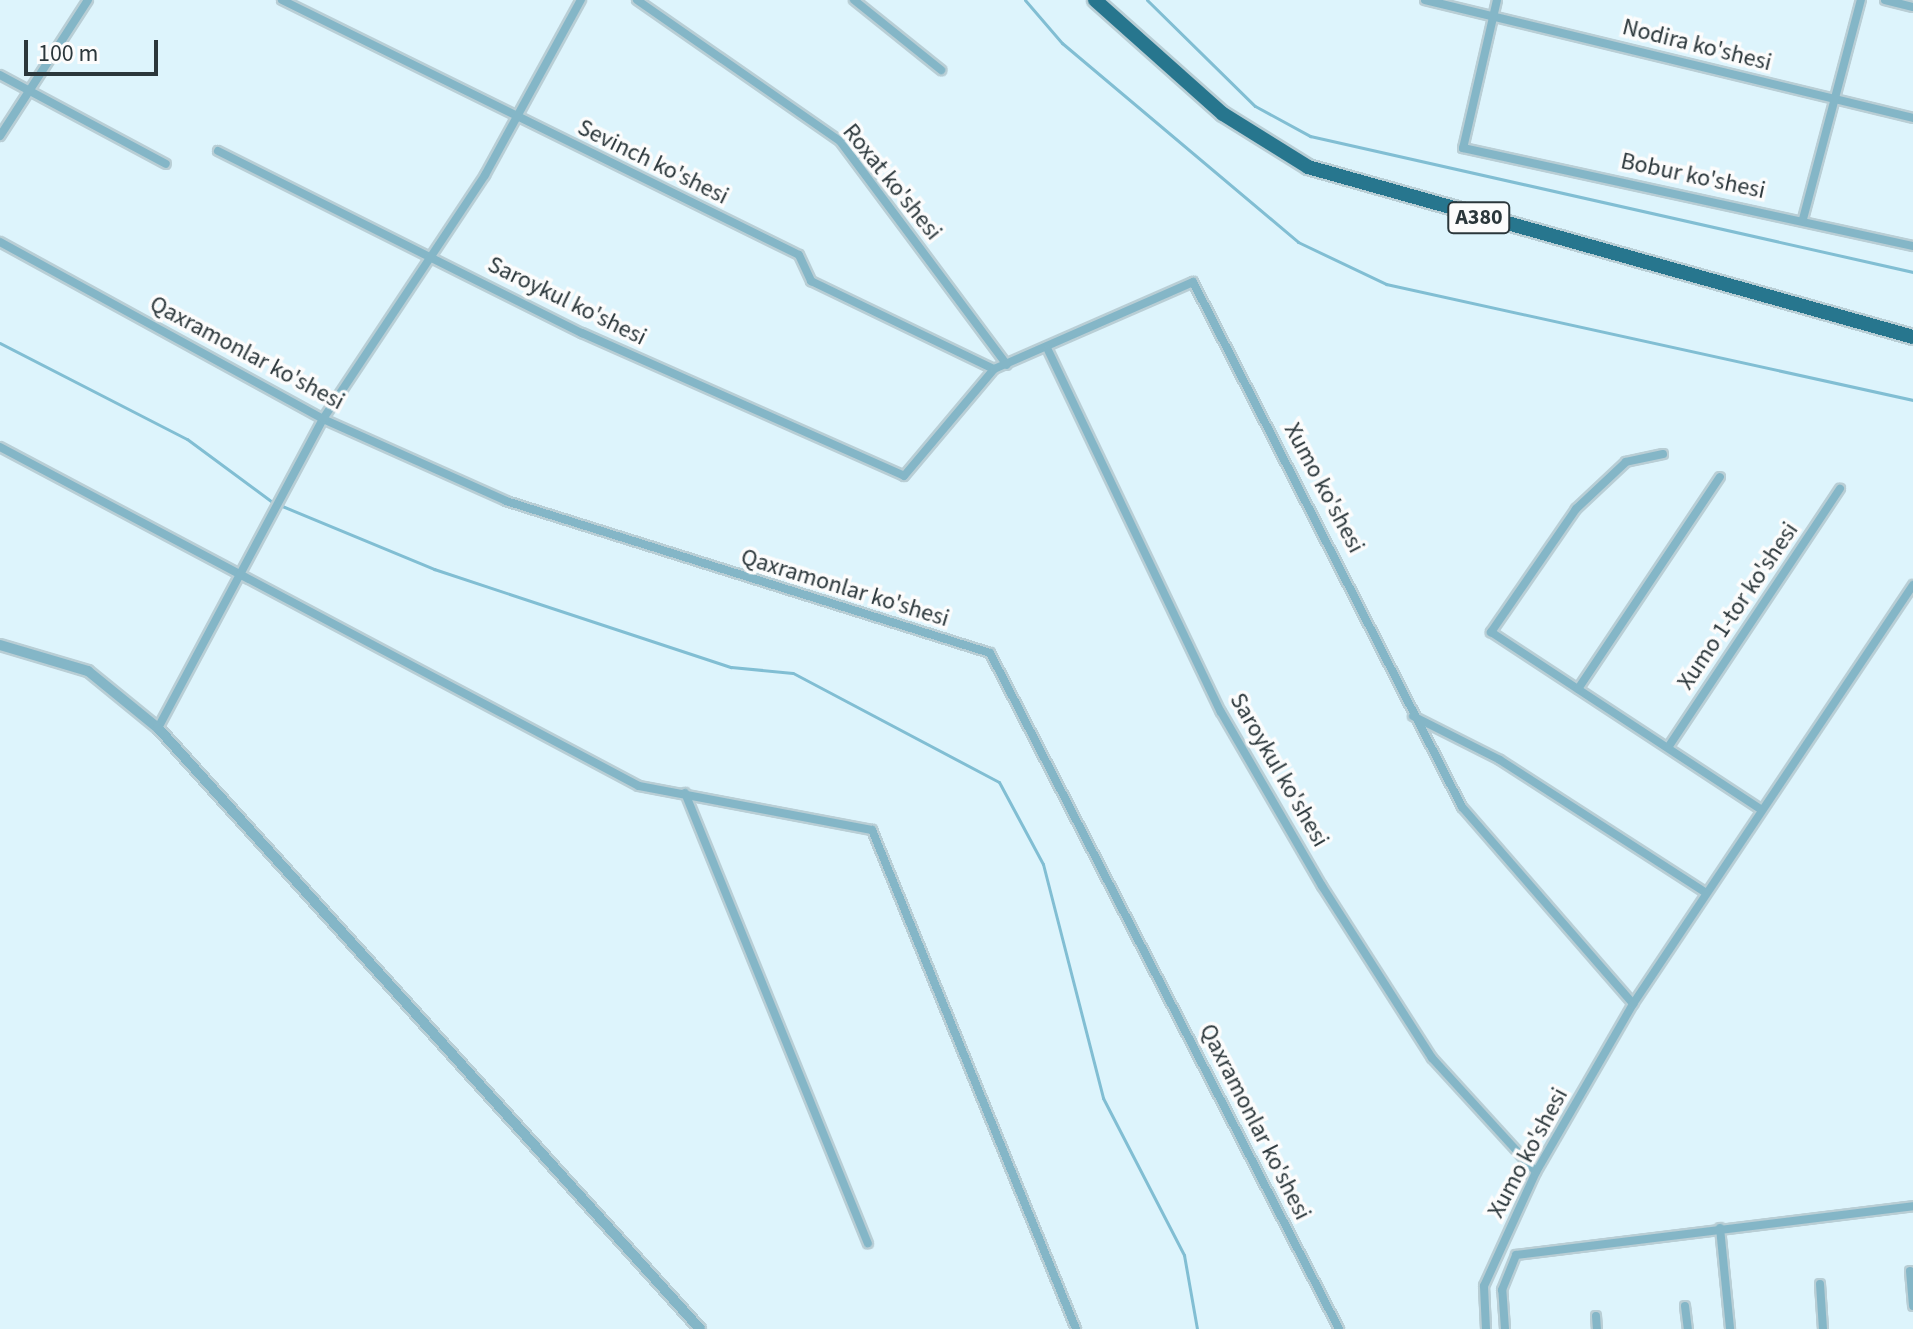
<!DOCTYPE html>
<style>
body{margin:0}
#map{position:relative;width:1913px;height:1329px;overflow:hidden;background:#ddf4fc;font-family:"Source Sans 3",sans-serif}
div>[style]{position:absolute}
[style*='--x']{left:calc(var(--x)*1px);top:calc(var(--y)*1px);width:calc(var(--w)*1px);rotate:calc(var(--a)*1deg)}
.stream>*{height:3px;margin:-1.5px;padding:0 1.5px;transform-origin:1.5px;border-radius:1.5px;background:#81bed3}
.roads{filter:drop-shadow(2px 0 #b9ced5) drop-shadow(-2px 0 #b9ced5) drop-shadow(0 2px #b9ced5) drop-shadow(0 -2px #b9ced5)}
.minor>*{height:8px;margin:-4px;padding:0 4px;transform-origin:4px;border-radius:4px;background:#84b6c7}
.tertiary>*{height:10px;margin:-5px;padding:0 5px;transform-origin:5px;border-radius:5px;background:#84b6c7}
.trunk>*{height:14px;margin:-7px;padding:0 7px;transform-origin:7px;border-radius:7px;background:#27768e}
span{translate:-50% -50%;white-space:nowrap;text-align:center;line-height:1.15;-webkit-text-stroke:7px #fcfcfc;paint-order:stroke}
.shield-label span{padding:2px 6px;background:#fcfcfc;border:2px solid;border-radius:6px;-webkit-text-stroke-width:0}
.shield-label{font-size:22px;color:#2b373b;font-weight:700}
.street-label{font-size:24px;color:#2b373b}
.scale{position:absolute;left:24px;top:40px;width:134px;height:36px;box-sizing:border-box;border:4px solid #2b373b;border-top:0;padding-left:10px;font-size:24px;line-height:28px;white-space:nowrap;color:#2b373b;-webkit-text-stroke:6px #fcfcfc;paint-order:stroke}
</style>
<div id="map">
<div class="stream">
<div style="--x:1025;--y:0;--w:57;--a:49.3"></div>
<div style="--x:1062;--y:43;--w:309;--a:40.1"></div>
<div style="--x:1298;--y:242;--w:98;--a:25.5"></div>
<div style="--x:1386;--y:284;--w:540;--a:12.41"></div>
<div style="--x:1147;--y:0;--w:151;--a:44.5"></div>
<div style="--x:1255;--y:106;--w:63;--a:28.6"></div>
<div style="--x:1310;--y:136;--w:618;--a:12.71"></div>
<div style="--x:0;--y:343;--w:210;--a:27.2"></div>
<div style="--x:187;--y:439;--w:106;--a:36.5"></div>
<div style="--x:282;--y:506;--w:165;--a:22.5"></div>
<div style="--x:434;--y:569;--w:313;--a:18.3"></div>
<div style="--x:731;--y:667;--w:62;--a:5.5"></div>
<div style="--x:793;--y:673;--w:233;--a:27.9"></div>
<div style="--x:999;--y:782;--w:93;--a:61.8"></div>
<div style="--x:1043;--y:864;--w:242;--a:75.6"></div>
<div style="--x:1103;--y:1098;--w:177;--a:62.7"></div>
<div style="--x:1184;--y:1255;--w:75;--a:80"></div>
</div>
<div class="roads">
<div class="minor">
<div style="--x:282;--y:0;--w:576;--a:26.25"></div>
<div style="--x:799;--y:255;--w:29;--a:65"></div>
<div style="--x:811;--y:281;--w:203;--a:25.7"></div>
<div style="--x:637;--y:0;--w:247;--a:34.8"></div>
<div style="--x:840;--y:141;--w:279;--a:53.3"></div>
<div style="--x:854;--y:0;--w:112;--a:38.8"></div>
<div style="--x:1425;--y:0;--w:502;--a:13.59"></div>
<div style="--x:1497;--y:0;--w:152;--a:102.9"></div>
<div style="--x:1463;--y:148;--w:461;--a:12.3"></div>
<div style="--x:1885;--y:0;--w:29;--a:14"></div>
<div style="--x:0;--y:75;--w:188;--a:28.2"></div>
<div style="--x:0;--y:136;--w:162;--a:-57.1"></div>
<div style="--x:218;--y:151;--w:407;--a:26.6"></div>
<div style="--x:582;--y:333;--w:352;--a:23.9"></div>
<div style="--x:904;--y:476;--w:140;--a:-49.9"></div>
<div style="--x:994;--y:369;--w:217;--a:-23.6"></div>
<div style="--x:1193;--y:282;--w:590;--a:62.87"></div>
<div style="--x:1462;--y:807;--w:261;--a:49"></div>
<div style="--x:1803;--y:219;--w:227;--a:-75.2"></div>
<div style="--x:0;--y:242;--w:368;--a:28.7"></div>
<div style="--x:323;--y:419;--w:201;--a:24.1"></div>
<div style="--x:506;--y:501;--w:507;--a:17.43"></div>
<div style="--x:990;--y:653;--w:761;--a:62.69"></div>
<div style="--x:1048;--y:350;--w:401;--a:64.5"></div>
<div style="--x:1221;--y:712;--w:201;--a:59.9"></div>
<div style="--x:1322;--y:886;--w:204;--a:57.4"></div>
<div style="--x:1432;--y:1058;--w:154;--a:47.6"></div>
<div style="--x:0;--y:447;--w:723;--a:27.95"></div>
<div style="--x:639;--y:786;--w:237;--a:10.7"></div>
<div style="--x:872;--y:830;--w:539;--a:67.76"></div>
<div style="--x:1663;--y:454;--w:38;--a:168"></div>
<div style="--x:1626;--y:462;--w:69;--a:136.8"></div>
<div style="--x:1576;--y:509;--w:150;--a:124.6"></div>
<div style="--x:1491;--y:632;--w:322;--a:33.3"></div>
<div style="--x:1578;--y:689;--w:255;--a:-56.2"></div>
<div style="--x:1413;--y:716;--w:97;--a:26.8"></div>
<div style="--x:1500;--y:760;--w:244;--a:32.8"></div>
<div style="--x:158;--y:728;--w:350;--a:-61.9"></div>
<div style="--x:323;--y:419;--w:293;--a:-56.4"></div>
<div style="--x:485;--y:175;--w:200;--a:-61.3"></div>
<div style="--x:1669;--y:746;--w:309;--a:-56.4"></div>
<div style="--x:685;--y:793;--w:486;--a:67.9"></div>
<div style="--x:1720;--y:1228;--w:101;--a:84.3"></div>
<div style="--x:1910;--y:1271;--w:35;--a:85"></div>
<div style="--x:1820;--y:1284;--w:45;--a:86.2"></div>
<div style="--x:1685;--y:1306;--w:23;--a:83"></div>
<div style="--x:1596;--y:1316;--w:13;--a:86"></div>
<div style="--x:1486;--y:1329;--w:43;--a:-92.7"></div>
<div style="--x:1484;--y:1286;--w:125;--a:-65.5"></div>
<div style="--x:1536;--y:1172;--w:194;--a:-60"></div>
<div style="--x:1633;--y:1004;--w:504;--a:-56.25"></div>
<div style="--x:1505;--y:1329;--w:39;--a:-94"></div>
<div style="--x:1502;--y:1290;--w:38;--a:-68"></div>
<div style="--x:1516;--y:1255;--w:400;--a:-7"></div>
</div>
<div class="tertiary">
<div style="--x:0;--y:645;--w:92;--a:16.5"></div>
<div style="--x:88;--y:671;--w:90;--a:39.2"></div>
<div style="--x:158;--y:728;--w:809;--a:47.95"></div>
</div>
<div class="trunk">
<div style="--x:1095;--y:0;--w:171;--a:41.7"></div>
<div style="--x:1223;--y:114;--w:100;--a:31.9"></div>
<div style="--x:1308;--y:167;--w:628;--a:15.69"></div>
</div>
</div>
<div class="shield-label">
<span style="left:1479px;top:218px">A380</span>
</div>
<div class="street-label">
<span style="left:1697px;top:45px;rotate:14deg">Nodira ko'shesi</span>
<span style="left:653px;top:162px;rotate:26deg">Sevinch ko'shesi</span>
<span style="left:1693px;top:176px;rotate:12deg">Bobur ko'shesi</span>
<span style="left:892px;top:182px;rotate:51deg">Roxat ko'shesi</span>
<span style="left:567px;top:301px;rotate:26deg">Saroykul ko'shesi</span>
<span style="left:247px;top:353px;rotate:28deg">Qaxramonlar ko'shesi</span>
<span style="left:1324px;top:488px;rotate:62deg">Xumo ko'shesi</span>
<span style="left:845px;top:588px;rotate:17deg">Qaxramonlar ko'shesi</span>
<span style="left:1738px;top:606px;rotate:-56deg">Xumo 1-tor ko'shesi</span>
<span style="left:1279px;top:770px;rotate:60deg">Saroykul ko'shesi</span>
<span style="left:1255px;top:1122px;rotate:63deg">Qaxramonlar ko'shesi</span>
<span style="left:1528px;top:1153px;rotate:-62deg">Xumo ko'shesi</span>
</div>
<div class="scale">100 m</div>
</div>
